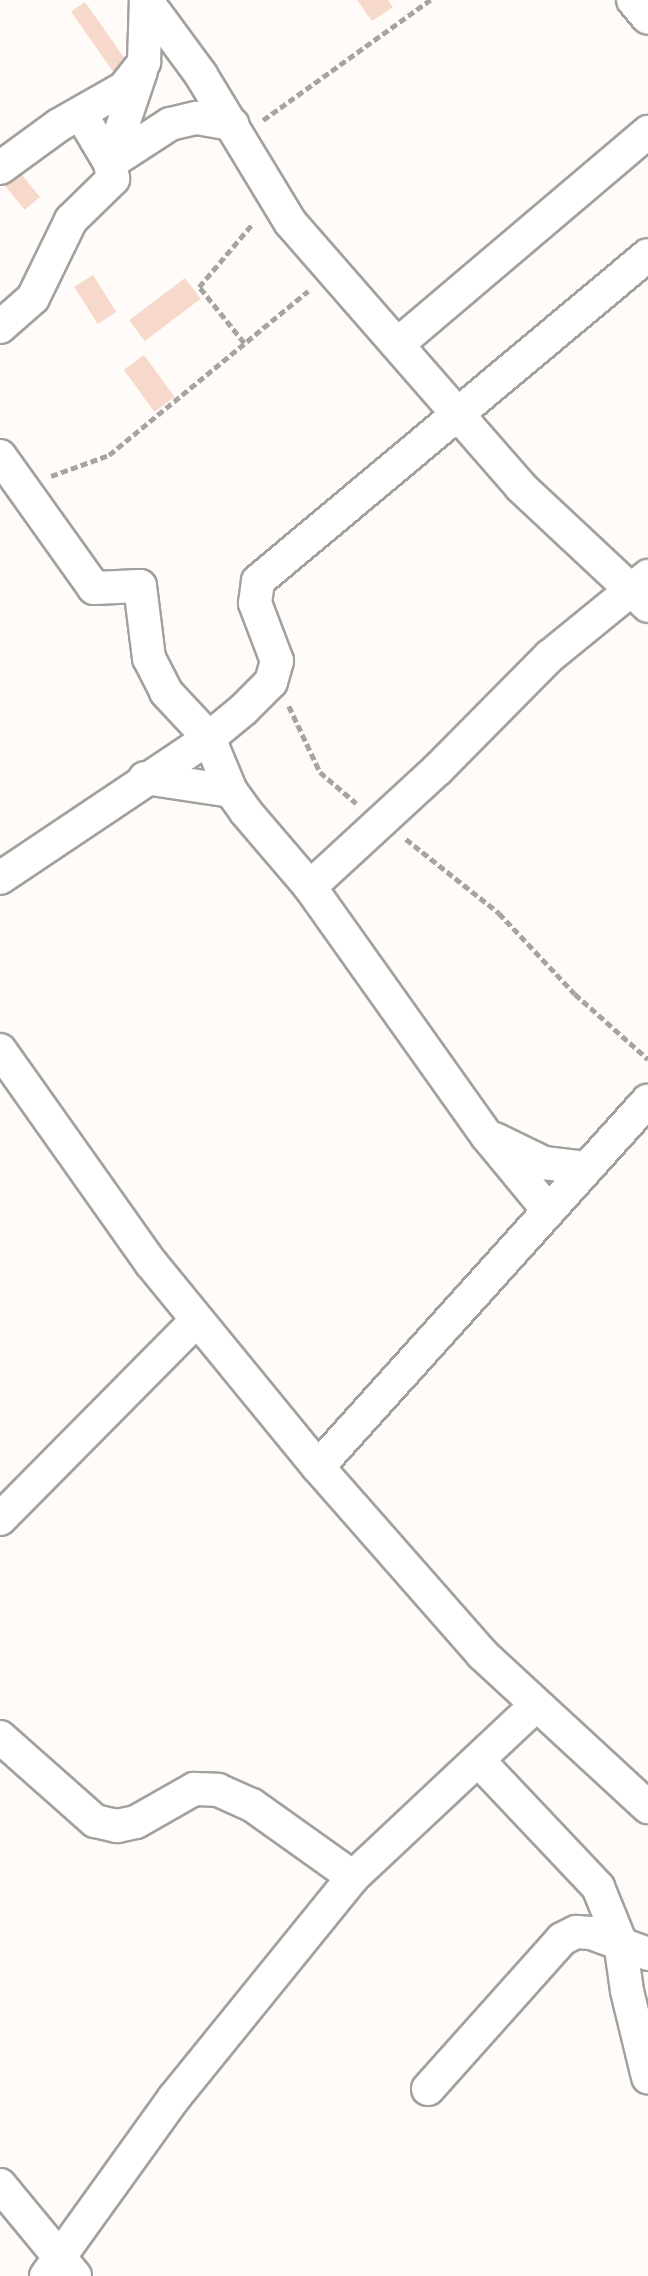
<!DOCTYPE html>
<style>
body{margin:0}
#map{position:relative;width:648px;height:2276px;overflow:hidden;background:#fefbf8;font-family:Karla,sans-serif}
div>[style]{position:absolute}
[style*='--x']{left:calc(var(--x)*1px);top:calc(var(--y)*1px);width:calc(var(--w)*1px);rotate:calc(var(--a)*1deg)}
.building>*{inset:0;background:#f6d9ca;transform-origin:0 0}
.path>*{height:4.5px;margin-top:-2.25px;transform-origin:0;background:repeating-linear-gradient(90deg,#a6a4a2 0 7px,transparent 0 10.5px)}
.roads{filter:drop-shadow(2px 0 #a3a19e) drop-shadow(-2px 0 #a3a19e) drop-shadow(0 2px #a3a19e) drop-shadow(0 -2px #a3a19e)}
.minor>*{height:32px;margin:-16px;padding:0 16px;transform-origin:16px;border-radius:16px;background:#fff}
span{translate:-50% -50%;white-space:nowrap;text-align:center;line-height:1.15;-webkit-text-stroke:7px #fff;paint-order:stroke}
</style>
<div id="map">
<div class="building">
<div style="clip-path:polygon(357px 0,388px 0,393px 7px,372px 21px)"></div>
<div style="left:85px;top:2px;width:74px;height:17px;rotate:55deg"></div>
<div style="left:18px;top:170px;width:35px;height:20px;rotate:51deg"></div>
<div style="left:93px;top:275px;width:44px;height:22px;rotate:58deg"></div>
<div style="left:185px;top:278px;width:26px;height:70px;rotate:53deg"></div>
<div style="left:144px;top:355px;width:52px;height:25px;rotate:54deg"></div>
</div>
<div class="path">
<div style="--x:263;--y:120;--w:206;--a:-35.7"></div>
<div style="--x:244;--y:343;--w:72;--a:-128.8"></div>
<div style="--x:199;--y:287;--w:84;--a:-49.8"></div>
<div style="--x:51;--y:476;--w:62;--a:-19.9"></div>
<div style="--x:109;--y:455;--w:258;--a:-39.5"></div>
<div style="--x:289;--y:706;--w:73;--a:64.8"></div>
<div style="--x:320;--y:772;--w:48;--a:40.7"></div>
<div style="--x:406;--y:839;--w:119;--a:38.5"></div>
<div style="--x:499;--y:913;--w:111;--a:46.8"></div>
<div style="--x:575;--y:994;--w:98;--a:41.7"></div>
</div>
<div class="roads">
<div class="minor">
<div style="--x:146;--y:0;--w:93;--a:53.7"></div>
<div style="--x:201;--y:75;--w:172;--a:58.8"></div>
<div style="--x:290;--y:222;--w:352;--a:48.9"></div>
<div style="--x:521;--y:487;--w:174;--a:43.1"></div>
<div style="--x:633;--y:0;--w:23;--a:50"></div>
<div style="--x:110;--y:163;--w:72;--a:-33"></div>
<div style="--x:170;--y:124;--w:28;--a:-13"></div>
<div style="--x:197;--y:118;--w:36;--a:10"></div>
<div style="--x:110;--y:163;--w:97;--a:-71.4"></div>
<div style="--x:0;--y:168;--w:73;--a:-36.1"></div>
<div style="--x:59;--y:125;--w:75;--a:-29.6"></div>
<div style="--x:124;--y:88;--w:33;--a:-52"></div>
<div style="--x:144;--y:62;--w:62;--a:-88.2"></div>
<div style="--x:0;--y:327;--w:44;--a:-41.3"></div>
<div style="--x:33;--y:298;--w:87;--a:-64"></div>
<div style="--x:71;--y:220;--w:59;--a:-44.3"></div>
<div style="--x:113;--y:179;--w:16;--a:-101"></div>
<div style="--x:110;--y:163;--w:55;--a:-120.8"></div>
<div style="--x:398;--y:344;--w:328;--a:-40.3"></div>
<div style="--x:0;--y:456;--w:162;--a:54.5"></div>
<div style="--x:94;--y:588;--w:46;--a:-2.5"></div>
<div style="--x:140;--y:586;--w:73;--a:82.9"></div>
<div style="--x:149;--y:658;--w:38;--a:63"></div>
<div style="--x:166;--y:692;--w:63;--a:46.9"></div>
<div style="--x:209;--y:738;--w:57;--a:67.5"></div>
<div style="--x:231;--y:791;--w:26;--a:54"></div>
<div style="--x:246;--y:812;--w:99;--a:49.5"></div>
<div style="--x:310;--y:887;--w:305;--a:54.6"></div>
<div style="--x:487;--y:1136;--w:96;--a:50.5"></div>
<div style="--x:145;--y:778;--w:87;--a:8.6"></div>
<div style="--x:0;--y:878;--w:252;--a:-33.8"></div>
<div style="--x:209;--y:738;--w:45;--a:-39.6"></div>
<div style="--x:244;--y:709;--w:38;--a:-45"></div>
<div style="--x:271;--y:682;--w:22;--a:-74"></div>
<div style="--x:277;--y:661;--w:62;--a:-110.8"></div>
<div style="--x:255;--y:603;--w:22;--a:-82"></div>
<div style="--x:258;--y:581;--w:508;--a:-39.89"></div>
<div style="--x:310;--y:887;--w:174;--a:-42.7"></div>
<div style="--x:438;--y:769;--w:159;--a:-45.3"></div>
<div style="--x:550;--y:656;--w:127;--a:-39.2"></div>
<div style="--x:0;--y:1050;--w:261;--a:54.7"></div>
<div style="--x:151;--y:1263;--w:264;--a:50.7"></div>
<div style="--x:318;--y:1467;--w:249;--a:48.7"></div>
<div style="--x:482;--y:1654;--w:226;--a:42.7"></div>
<div style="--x:495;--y:1139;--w:55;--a:26.1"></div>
<div style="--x:544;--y:1163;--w:42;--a:6.8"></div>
<div style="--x:318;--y:1467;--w:493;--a:-48"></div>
<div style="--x:0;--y:1519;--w:280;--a:-45.3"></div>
<div style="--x:0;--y:1737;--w:127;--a:41.5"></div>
<div style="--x:95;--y:1821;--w:23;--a:13"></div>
<div style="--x:117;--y:1826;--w:19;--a:-12"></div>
<div style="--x:136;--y:1822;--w:67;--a:-29.6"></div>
<div style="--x:194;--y:1789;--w:24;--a:2"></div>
<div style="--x:218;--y:1790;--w:37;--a:24"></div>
<div style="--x:252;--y:1805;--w:124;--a:35.5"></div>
<div style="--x:478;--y:1760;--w:175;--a:46.6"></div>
<div style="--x:598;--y:1887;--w:58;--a:67.8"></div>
<div style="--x:620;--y:1941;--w:50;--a:82"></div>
<div style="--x:627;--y:1991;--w:89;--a:76.3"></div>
<div style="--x:428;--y:2089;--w:201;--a:-48.2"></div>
<div style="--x:562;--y:1939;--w:16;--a:-27"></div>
<div style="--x:576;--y:1932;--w:15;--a:4"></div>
<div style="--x:591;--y:1933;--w:61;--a:20.2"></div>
<div style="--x:0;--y:2185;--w:118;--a:50.5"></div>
<div style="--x:46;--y:2276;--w:219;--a:-54.3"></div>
<div style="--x:174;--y:2098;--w:284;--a:-51"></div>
<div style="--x:353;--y:1877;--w:251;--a:-43.2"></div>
</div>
</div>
</div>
